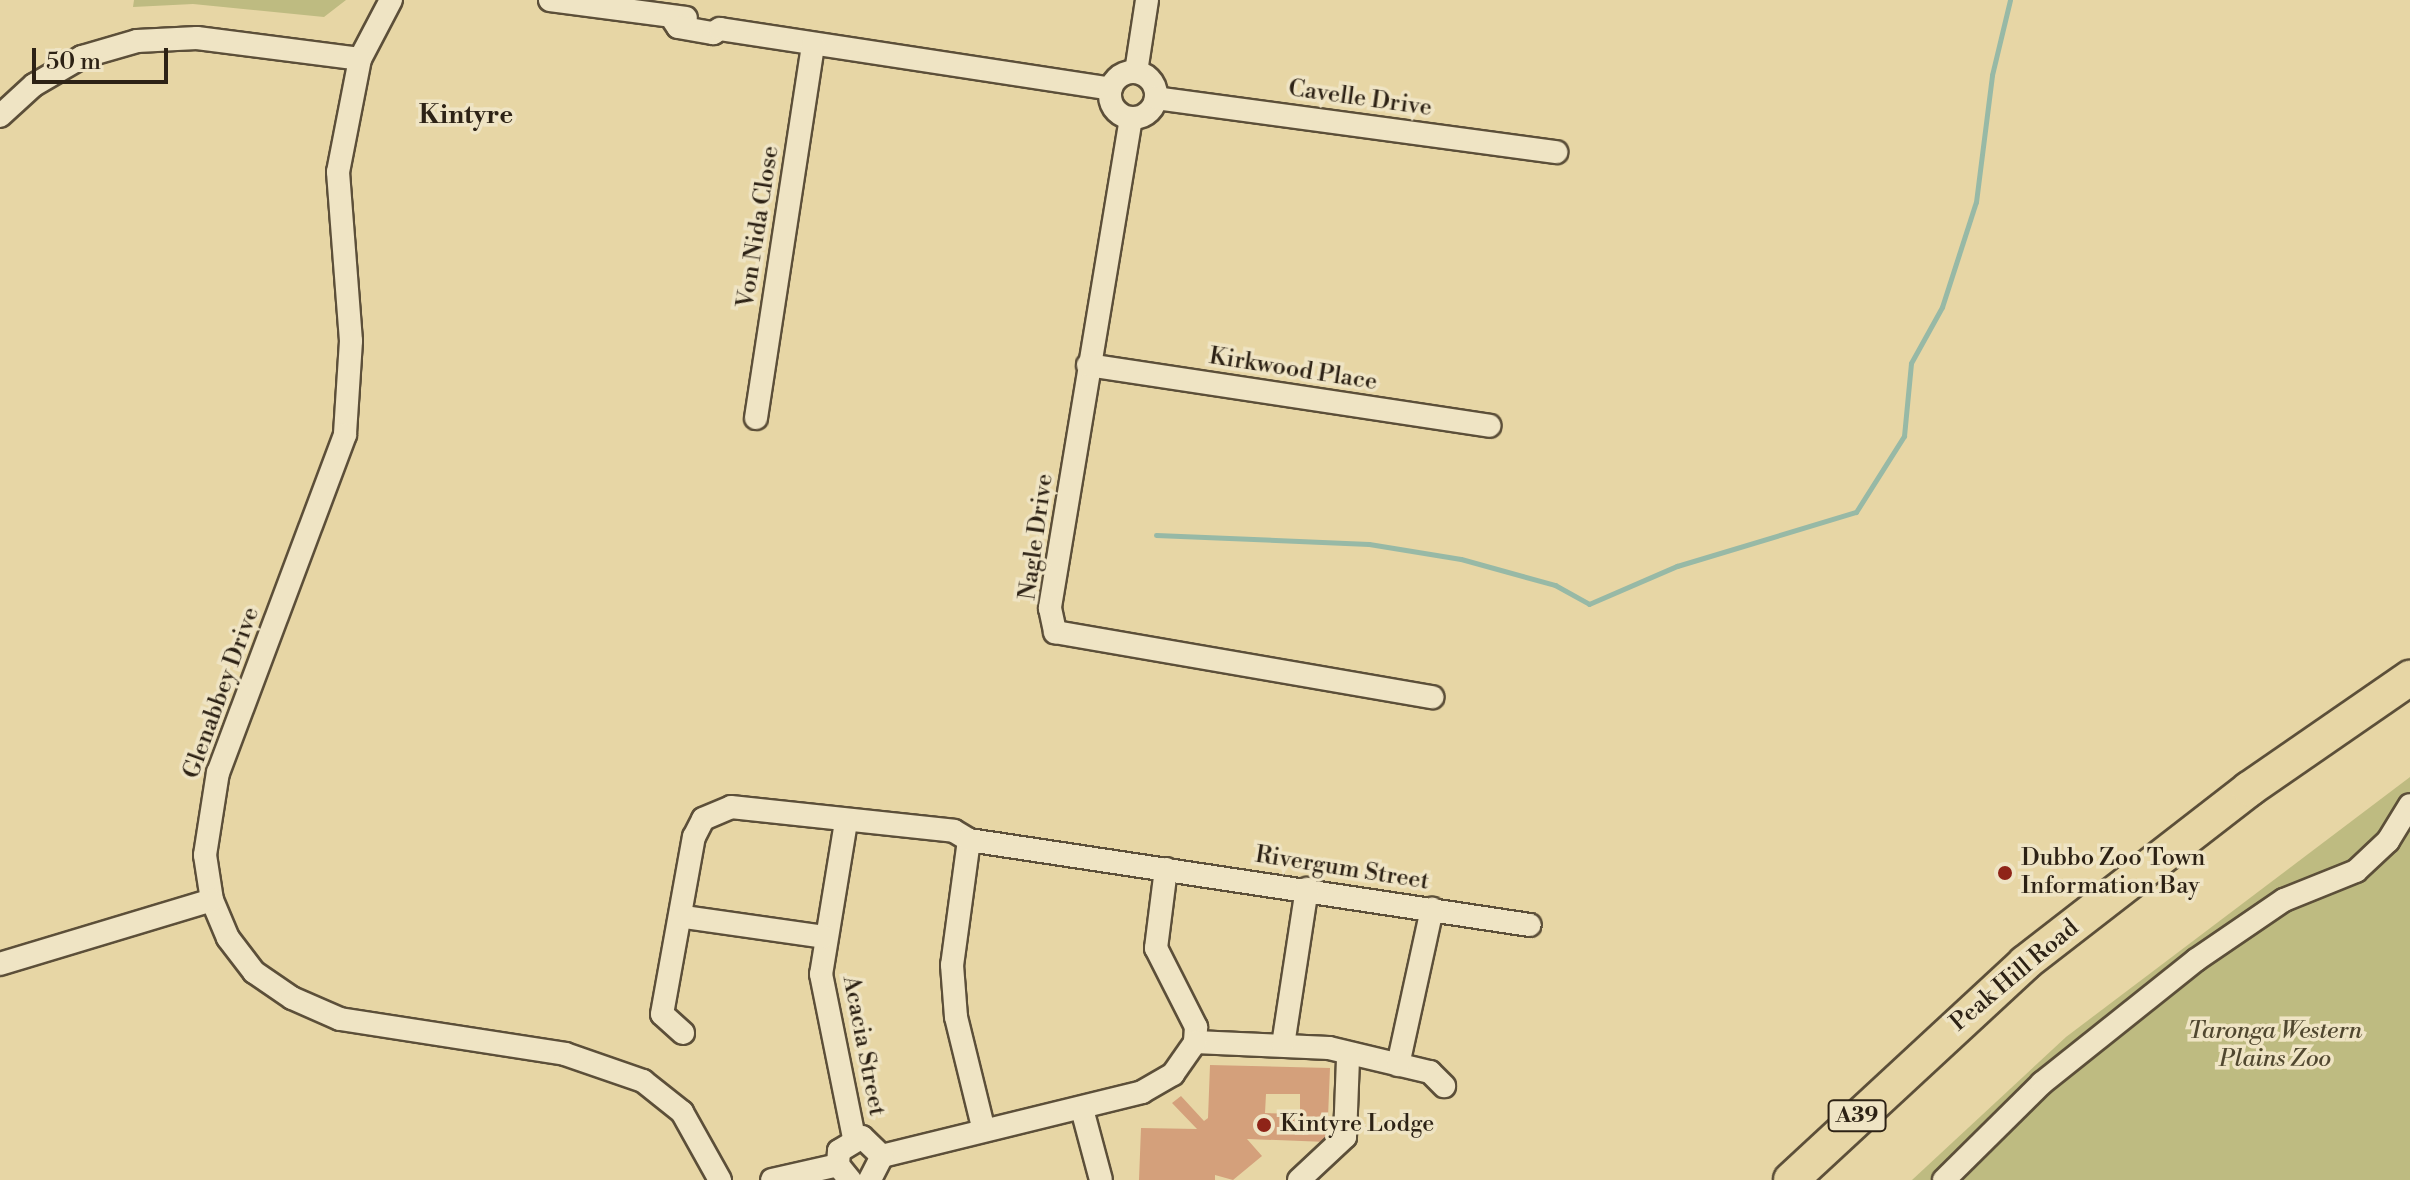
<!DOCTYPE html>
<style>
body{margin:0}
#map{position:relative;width:2410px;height:1180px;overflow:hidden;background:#e7d6a5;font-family:"Libre Bodoni",serif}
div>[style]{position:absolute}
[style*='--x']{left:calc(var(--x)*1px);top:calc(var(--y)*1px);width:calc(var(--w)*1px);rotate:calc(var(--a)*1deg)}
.green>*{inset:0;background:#bebb81}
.stream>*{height:5px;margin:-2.5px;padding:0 2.5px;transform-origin:2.5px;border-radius:2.5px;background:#97b9a6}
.building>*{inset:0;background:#d4a07b}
.roads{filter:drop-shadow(2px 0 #5c4f39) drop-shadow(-2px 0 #5c4f39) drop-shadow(0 2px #5c4f39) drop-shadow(0 -2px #5c4f39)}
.minor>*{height:22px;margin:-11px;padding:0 11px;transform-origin:11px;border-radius:11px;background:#efe4c4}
.minor>.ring{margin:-11px;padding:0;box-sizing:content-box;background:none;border:22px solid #efe4c4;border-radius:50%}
.highway>*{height:34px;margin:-17px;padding:0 17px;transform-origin:17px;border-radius:17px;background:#e7d6a5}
.dots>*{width:22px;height:22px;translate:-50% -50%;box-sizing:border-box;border:4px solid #efe4c4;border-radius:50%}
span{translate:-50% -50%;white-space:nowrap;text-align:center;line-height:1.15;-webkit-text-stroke:7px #efe4c4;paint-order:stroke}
.shield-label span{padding:2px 6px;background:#efe4c4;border:2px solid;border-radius:6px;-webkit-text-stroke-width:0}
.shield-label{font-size:22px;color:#2d2215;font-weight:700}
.street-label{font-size:24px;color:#2d2215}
.poi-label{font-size:24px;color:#2d2215}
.left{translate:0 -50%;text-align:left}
.park-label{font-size:24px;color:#514830;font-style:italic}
.neighbourhood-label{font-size:26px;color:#2d2215;font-weight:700}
.scale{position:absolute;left:32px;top:48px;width:136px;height:36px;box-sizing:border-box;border:4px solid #2d2215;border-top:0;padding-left:10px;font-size:24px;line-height:28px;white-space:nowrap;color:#2d2215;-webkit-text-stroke:6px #efe4c4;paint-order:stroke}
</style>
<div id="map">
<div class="green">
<div style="clip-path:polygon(134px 0,346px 0,324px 17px,193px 4px,133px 7px)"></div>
<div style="clip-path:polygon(2410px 777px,2410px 1180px,1912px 1180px,2066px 1037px)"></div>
</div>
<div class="stream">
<div style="--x:1156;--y:535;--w:213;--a:2.4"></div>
<div style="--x:1369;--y:544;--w:93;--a:9.3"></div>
<div style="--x:1461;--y:559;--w:98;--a:15.5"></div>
<div style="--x:1555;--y:585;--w:39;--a:29"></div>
<div style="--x:1589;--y:604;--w:96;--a:-23.4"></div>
<div style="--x:1677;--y:566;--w:187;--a:-16.8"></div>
<div style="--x:1856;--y:512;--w:90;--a:-57.7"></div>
<div style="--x:1904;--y:436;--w:73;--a:-84.5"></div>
<div style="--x:1911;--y:363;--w:64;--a:-61"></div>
<div style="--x:1942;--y:307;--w:110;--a:-72.1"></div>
<div style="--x:1976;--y:202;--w:128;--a:-82.8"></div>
<div style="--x:1992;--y:75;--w:77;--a:-76.5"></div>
</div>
<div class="building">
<div style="clip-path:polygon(evenodd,1210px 1065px,1330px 1068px,1327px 1142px,1247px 1139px,1262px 1156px,1233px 1180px,1215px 1175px,1215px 1180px,1139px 1180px,1141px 1128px,1197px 1129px,1172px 1103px,1181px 1096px,1204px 1121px,1208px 1118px,1210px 1065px,1266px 1094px,1300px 1094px,1300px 1114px,1265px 1113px,1266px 1094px)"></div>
</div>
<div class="roads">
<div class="minor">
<div style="--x:391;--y:0;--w:67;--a:117.7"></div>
<div style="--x:360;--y:59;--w:115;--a:101"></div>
<div style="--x:338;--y:172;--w:169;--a:85.6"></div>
<div style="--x:351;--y:341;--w:94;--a:93.7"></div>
<div style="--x:345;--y:435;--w:360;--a:110.6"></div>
<div style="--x:218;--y:772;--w:84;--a:98.9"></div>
<div style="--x:205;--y:855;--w:46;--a:81.2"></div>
<div style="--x:212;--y:900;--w:41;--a:67.2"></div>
<div style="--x:228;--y:938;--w:43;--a:52.6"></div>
<div style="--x:254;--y:972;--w:46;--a:34.4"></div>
<div style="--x:292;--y:998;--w:52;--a:23.6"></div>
<div style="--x:340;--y:1019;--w:228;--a:8.8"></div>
<div style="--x:565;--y:1054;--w:83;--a:19.1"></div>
<div style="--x:643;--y:1081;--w:50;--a:38.5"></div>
<div style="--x:682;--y:1112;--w:78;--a:60.8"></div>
<div style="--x:550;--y:0;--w:137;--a:7.5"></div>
<div style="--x:674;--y:21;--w:7;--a:56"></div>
<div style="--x:678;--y:27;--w:36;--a:10"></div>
<div style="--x:713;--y:33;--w:8;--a:-30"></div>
<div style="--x:720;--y:29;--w:395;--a:8.7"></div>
<div class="ring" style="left:1110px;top:72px;width:24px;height:24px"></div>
<div style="--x:1136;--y:72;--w:73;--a:-81.3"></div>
<div style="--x:1156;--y:98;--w:404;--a:7.7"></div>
<div style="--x:0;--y:116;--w:46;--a:-42.4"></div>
<div style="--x:34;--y:85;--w:56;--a:-30.3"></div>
<div style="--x:82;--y:57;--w:57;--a:-16.2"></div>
<div style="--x:137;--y:41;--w:60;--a:-2.9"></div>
<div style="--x:197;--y:38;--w:164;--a:7.3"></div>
<div style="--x:1131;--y:118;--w:497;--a:99.4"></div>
<div style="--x:1050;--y:608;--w:25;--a:78"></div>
<div style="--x:1055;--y:632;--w:383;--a:9.8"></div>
<div style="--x:1088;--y:365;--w:406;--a:8.6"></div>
<div style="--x:756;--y:418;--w:378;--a:-81.3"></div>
<div style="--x:846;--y:822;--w:154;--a:99.3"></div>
<div style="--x:821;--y:974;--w:167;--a:78.6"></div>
<div style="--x:969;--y:840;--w:126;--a:97.7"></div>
<div style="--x:952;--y:965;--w:52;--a:85.6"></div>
<div style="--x:956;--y:1017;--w:113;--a:76.2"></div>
<div style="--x:1166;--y:869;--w:80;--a:97.2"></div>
<div style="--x:1156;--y:948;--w:89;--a:63.1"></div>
<div style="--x:1196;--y:1027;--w:15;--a:94"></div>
<div style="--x:684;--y:917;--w:141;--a:8.1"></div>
<div style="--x:0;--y:964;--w:221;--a:-16.8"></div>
<div style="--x:683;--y:1033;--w:28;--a:-138"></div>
<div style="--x:662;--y:1014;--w:180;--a:-79.8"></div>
<div style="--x:694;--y:837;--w:20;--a:-63"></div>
<div style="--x:703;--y:819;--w:30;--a:-23"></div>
<div style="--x:731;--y:807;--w:224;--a:6.1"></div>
<div style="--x:954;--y:831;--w:17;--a:31"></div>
<div style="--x:969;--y:840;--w:567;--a:8.62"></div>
<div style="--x:1195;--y:1042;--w:134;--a:2.6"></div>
<div style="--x:1329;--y:1048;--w:104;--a:13.4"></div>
<div style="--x:1430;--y:1072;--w:20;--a:45"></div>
<div style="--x:1283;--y:1045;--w:158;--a:-81.3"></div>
<div style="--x:1398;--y:1065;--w:160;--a:-77.7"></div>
<div style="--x:1082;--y:1109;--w:73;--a:75"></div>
<div style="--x:882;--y:1156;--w:268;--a:-13.8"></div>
<div style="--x:1142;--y:1092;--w:36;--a:-30"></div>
<div style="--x:1173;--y:1074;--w:39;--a:-55"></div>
<div style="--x:772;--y:1180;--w:68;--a:-12.8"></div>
<div style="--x:850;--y:1180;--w:19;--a:-129"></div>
<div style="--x:838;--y:1165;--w:14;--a:-86"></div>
<div style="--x:839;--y:1151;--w:27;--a:-31"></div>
<div style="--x:862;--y:1137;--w:28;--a:44"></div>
<div style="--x:882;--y:1156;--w:27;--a:117"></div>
<div style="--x:1299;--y:1180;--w:63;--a:-43.1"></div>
<div style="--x:1345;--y:1137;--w:79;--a:-87.8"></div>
<div style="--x:1944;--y:1180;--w:138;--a:-44.7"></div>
<div style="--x:2042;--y:1083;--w:197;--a:-38.6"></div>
<div style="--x:2196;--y:960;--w:107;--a:-34.3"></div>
<div style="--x:2284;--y:900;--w:78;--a:-21.9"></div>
<div style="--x:2356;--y:871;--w:44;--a:-43.2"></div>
<div style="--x:2388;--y:841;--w:42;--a:-58.6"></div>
</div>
<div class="highway">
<div style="--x:1791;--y:1180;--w:319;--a:-42.8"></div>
<div style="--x:2025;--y:963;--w:284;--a:-37.8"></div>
<div style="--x:2249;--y:789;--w:196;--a:-34.6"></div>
</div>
</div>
<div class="dots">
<div style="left:2005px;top:873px;background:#8f2418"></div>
<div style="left:1264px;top:1125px;background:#8f2418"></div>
</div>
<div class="shield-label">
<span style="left:1857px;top:1116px">A39</span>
</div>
<div class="street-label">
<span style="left:1360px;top:99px;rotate:8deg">Cavelle Drive</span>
<span style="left:759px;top:227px;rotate:-81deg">Von Nida Close</span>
<span style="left:1293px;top:370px;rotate:9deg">Kirkwood Place</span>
<span style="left:1037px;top:537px;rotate:-82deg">Nagle Drive</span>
<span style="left:222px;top:693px;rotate:-70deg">Glenabbey Drive</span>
<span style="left:1342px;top:869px;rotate:9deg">Rivergum Street</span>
<span style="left:2015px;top:976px;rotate:-40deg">Peak Hill Road</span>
<span style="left:863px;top:1046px;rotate:79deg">Acacia Street</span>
</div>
<div class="poi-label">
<span class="left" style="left:2021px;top:873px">Dubbo Zoo Town<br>Information Bay</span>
<span class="left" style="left:1280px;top:1125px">Kintyre Lodge</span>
</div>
<div class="park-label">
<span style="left:2275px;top:1046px">Taronga Western<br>Plains Zoo</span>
</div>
<div class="neighbourhood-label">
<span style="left:466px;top:116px">Kintyre</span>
</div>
<div class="scale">50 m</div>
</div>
